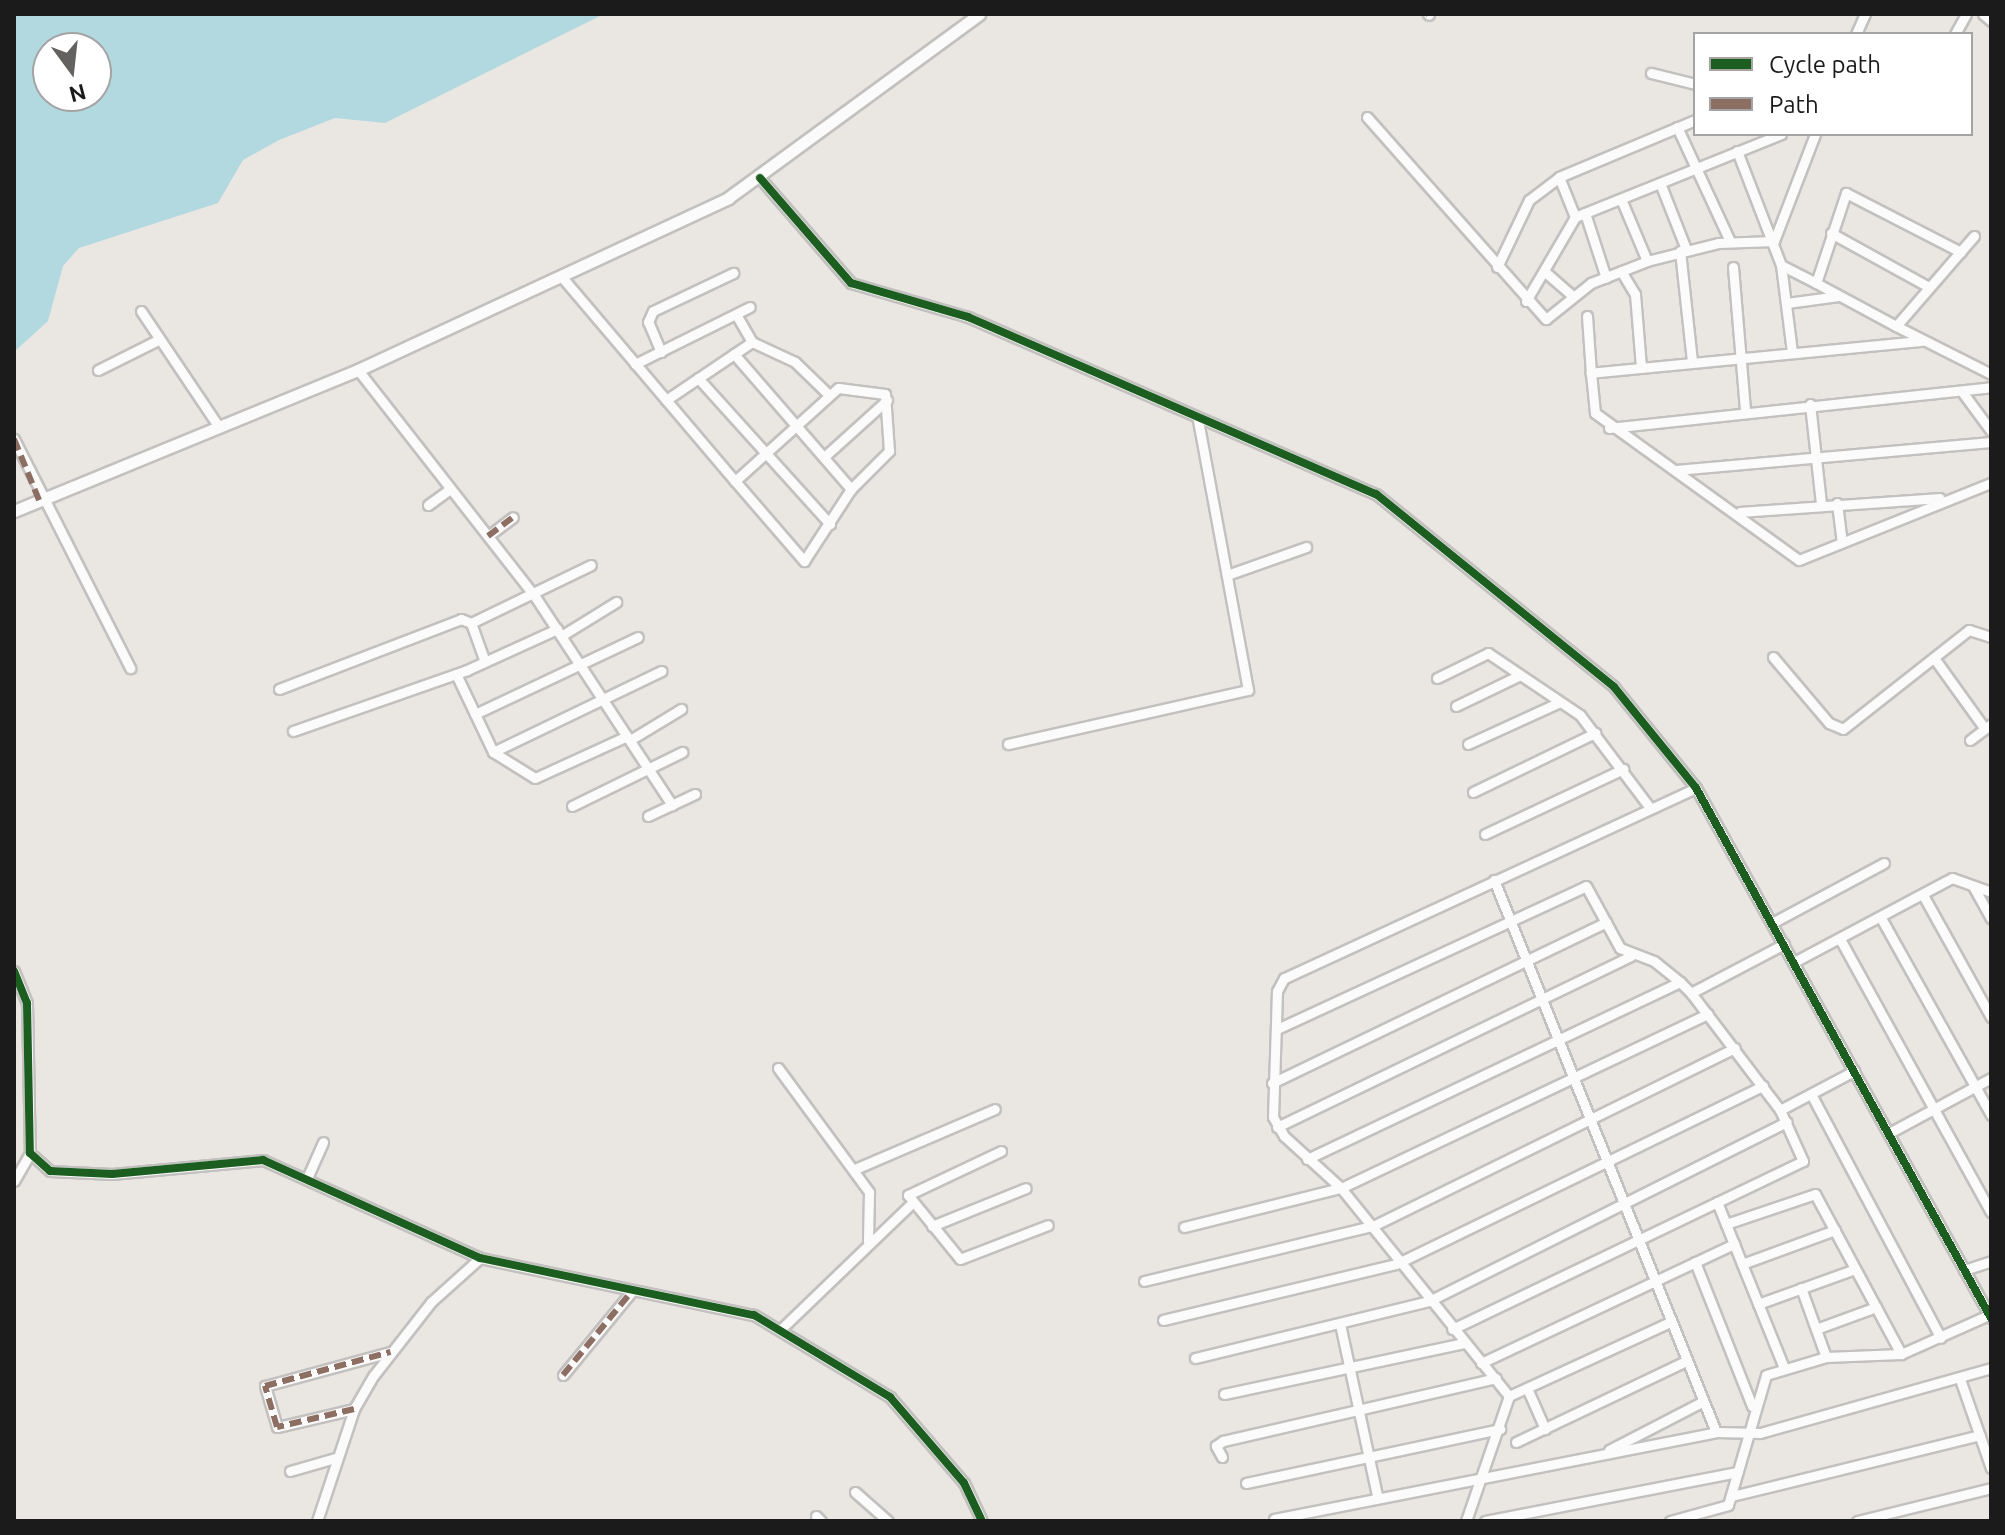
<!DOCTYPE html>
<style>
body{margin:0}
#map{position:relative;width:2005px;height:1535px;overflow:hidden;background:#eae7e2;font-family:Ubuntu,sans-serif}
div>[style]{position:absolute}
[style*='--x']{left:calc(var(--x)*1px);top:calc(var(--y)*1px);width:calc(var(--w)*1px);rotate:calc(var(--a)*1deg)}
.water>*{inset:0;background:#b3d9e0}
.roads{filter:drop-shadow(2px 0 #c2c1bf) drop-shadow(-2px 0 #c2c1bf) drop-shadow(0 2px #c2c1bf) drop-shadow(0 -2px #c2c1bf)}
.minor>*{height:9px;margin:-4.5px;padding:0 4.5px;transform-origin:4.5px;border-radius:4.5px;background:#fcfbfb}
.tertiary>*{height:11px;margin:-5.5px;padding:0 5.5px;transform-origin:5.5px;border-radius:5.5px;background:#fcfbfb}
.quiet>*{height:6px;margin-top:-3px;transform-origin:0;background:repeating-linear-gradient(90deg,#8d6e63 0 12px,transparent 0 18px)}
.cycleway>*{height:8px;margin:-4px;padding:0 4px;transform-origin:4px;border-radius:4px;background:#1b5e20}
span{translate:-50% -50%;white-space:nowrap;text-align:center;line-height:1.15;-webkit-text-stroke:6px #fff;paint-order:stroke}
.frame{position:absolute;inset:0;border:16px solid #1b1b1b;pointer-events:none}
.legend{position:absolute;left:1693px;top:32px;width:280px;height:104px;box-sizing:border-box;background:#fff;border:2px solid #a4a4a4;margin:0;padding:10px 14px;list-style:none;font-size:24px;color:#1b1b1b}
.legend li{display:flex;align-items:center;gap:16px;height:40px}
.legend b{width:40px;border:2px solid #a4a4a4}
.north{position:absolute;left:32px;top:32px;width:80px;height:80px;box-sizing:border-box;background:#fff;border:2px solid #a4a4a4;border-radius:50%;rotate:165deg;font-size:22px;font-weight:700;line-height:32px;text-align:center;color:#1b1b1b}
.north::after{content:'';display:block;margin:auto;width:28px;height:36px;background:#636261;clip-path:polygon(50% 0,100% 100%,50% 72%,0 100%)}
</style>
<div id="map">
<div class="water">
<div style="clip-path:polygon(evenodd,14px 14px,604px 14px,385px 123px,335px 118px,279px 140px,243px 160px,218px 203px,79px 248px,63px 266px,48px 321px,14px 352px,14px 14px,48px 48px,96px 48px,96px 96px,48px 96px,48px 48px)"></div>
</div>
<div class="roads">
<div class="minor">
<div style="--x:1428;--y:14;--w:1;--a:45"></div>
<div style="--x:1983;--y:14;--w:11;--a:41"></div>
<div style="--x:1856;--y:34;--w:22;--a:-66"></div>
<div style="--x:1955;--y:34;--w:23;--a:-61"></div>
<div style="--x:1651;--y:73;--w:45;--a:14"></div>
<div style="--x:1367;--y:117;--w:270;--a:48.5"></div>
<div style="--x:1546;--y:319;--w:58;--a:-38.7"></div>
<div style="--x:1591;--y:283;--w:60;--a:-21.4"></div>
<div style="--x:1647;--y:261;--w:73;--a:-14.2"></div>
<div style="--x:1718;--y:243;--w:56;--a:-2"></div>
<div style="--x:1774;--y:241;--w:115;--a:-69"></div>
<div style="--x:1677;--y:127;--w:126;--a:65.1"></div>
<div style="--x:1737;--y:151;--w:122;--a:68.9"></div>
<div style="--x:1781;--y:265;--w:88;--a:82.8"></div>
<div style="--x:760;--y:178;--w:139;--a:49.1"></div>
<div style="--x:851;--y:283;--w:122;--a:16.2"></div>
<div style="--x:968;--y:317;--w:445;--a:23.5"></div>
<div style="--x:1376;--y:494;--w:306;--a:39"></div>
<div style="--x:1614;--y:687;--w:130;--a:50.9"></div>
<div style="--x:1696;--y:788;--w:607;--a:60.9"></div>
<div style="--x:1660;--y:183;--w:71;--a:68.5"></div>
<div style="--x:1621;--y:199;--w:67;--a:67.2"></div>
<div style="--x:1585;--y:213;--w:68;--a:72.1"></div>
<div style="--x:1575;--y:217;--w:43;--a:-111.8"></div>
<div style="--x:1559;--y:177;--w:147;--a:-22.7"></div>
<div style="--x:1831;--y:233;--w:112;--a:28.9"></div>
<div style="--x:1974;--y:236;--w:119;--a:130.9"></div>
<div style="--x:1896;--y:326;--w:106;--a:26.8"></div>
<div style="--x:1680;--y:251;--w:112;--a:83.8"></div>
<div style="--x:1781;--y:265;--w:39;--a:27"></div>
<div style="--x:1497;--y:267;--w:74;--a:-64.5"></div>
<div style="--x:1529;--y:200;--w:38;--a:-37"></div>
<div style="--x:1733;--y:267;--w:144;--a:85.2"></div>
<div style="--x:1544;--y:271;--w:37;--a:41"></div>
<div style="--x:1621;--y:271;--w:27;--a:59"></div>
<div style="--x:1635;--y:294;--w:73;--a:85.3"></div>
<div style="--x:561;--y:276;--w:269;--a:49.7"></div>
<div style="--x:735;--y:481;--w:106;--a:49.2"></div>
<div style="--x:804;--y:561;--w:86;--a:-56.9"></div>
<div style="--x:851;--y:489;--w:54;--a:-45"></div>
<div style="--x:889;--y:451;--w:57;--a:-94"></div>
<div style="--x:885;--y:394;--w:47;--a:-172.7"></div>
<div style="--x:838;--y:388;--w:139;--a:137.9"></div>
<div style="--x:1526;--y:301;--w:97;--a:-59.7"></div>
<div style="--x:1575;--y:217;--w:222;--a:-21.9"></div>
<div style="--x:1787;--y:303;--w:52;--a:-7.7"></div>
<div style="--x:141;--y:311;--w:140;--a:56.1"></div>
<div style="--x:737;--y:316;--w:30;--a:60"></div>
<div style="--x:1587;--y:316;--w:57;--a:86"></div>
<div style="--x:1896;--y:326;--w:91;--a:-151.7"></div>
<div style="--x:1816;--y:283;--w:95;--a:-71.6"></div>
<div style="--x:1846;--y:193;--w:129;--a:27.2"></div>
<div style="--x:1921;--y:341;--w:332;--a:174.5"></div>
<div style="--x:1591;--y:373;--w:40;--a:84.3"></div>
<div style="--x:1595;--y:413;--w:251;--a:35.8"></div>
<div style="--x:1799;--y:560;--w:207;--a:-21.9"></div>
<div style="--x:661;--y:352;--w:33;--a:-113"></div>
<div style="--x:648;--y:322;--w:12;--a:-66"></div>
<div style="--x:653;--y:311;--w:89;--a:-25.4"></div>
<div style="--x:734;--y:354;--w:179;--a:49.1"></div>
<div style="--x:635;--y:364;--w:128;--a:-26.4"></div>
<div style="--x:98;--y:370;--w:65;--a:-26.6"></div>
<div style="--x:358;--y:370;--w:289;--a:52"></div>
<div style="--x:536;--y:598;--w:248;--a:56.7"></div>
<div style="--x:698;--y:378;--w:197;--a:47.9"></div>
<div style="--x:1963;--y:393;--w:47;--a:53.6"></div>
<div style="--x:666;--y:400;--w:104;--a:-34"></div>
<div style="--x:752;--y:342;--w:47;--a:24.9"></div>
<div style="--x:795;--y:362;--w:47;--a:44.1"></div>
<div style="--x:1810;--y:404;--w:101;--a:83.7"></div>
<div style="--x:1609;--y:428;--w:384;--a:-6.1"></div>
<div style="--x:14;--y:439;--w:257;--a:63.1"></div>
<div style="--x:824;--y:457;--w:85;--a:-42.1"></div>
<div style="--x:1676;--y:470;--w:316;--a:-5.1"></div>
<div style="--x:1837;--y:503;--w:39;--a:83"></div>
<div style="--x:428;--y:505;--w:27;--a:-36"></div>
<div style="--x:1740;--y:512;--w:200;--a:-4"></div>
<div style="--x:488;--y:536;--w:31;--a:-37"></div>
<div style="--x:1227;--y:575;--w:84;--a:-19.5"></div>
<div style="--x:471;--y:623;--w:41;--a:70.3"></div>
<div style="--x:561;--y:636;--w:65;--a:-31.7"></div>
<div style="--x:1773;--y:657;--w:87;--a:49.7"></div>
<div style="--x:1829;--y:723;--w:15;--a:23"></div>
<div style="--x:1843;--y:729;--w:160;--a:-38.2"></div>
<div style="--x:1969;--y:630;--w:22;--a:18"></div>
<div style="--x:1934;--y:658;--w:87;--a:54.3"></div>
<div style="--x:456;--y:674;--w:86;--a:64.6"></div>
<div style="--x:493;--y:752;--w:49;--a:31.8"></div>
<div style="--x:535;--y:778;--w:101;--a:-24.5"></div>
<div style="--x:1437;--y:678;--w:57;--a:-26.1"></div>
<div style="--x:1488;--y:653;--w:111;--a:34"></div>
<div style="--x:1580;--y:715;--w:116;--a:53"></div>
<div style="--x:279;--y:689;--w:195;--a:-21"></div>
<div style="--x:461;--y:619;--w:11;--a:22"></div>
<div style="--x:471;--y:623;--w:133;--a:-25.8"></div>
<div style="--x:1456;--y:706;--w:71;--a:-25.8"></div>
<div style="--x:475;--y:714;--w:180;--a:-25.3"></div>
<div style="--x:293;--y:731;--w:184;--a:-19.3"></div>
<div style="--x:467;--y:670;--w:99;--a:-24.5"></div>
<div style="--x:630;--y:740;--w:60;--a:-31.3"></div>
<div style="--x:1970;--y:740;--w:26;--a:-37"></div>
<div style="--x:1008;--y:744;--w:246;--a:-12.7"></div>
<div style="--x:1248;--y:690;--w:276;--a:-100.5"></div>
<div style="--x:1468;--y:744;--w:99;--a:-24.5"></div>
<div style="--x:493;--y:752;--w:187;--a:-25.7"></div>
<div style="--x:1696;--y:788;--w:454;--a:155.2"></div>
<div style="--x:1284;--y:978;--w:15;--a:118"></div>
<div style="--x:1277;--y:991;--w:126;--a:91.8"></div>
<div style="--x:1273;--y:1117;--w:22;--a:60"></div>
<div style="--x:1284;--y:1136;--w:77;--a:42.4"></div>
<div style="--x:1341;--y:1188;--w:406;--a:-25.4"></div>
<div style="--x:1473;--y:792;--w:136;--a:-25.8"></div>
<div style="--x:572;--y:806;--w:123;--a:-26.1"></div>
<div style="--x:648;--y:816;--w:52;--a:-25.1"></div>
<div style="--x:1485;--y:834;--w:153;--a:-25.2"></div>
<div style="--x:1494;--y:880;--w:595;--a:68.09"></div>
<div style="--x:1973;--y:886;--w:37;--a:61"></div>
<div style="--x:1923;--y:895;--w:140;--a:60.9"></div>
<div style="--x:1881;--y:918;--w:226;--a:60.8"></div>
<div style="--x:1772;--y:923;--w:127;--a:-28.2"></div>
<div style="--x:1840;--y:939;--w:312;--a:61.1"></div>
<div style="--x:1794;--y:962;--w:179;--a:-28"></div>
<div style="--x:1952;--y:878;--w:41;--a:19.7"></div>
<div style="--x:14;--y:971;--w:35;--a:68"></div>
<div style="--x:27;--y:1003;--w:150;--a:88.9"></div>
<div style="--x:30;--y:1153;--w:27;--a:42"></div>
<div style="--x:50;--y:1171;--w:62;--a:2.8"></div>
<div style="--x:112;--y:1174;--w:152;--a:-5.3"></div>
<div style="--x:263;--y:1160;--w:238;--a:24.3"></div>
<div style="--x:480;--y:1258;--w:280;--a:11.8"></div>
<div style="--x:754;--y:1315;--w:159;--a:31.1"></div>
<div style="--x:890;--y:1397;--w:113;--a:49.3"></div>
<div style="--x:964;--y:1483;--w:42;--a:64.7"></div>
<div style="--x:1691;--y:993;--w:105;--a:-27.8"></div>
<div style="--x:1277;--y:1029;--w:340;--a:-24.8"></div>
<div style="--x:1586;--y:886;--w:71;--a:61.3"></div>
<div style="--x:1620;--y:948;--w:36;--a:21"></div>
<div style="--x:1654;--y:961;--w:33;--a:39"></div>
<div style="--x:778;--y:1068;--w:154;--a:53.7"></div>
<div style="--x:869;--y:1192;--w:49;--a:91.2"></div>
<div style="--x:1272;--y:1083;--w:371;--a:-25.7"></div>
<div style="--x:1811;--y:1094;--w:276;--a:62"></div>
<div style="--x:1780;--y:1110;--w:84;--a:-27.8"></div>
<div style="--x:1277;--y:1127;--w:393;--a:-25.8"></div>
<div style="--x:1889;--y:1133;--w:116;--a:-28.3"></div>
<div style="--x:1001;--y:1151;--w:103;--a:154.7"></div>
<div style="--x:908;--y:1195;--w:82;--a:50.9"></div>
<div style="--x:960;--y:1259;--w:94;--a:-21.1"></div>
<div style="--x:1307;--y:1159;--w:413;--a:-25.4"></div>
<div style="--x:1680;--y:982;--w:16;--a:45"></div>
<div style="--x:1691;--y:993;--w:147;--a:52.7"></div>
<div style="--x:1780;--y:1110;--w:56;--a:65.7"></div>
<div style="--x:1803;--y:1161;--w:389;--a:154.4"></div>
<div style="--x:855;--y:1169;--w:152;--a:-23.2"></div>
<div style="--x:308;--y:1176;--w:37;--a:-66"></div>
<div style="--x:14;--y:1181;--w:32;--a:-60"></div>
<div style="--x:1717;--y:1202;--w:179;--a:68"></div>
<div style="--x:1726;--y:1224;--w:94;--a:-18.6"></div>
<div style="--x:1815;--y:1194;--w:182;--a:61.7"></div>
<div style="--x:932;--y:1226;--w:101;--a:-22"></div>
<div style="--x:1184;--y:1227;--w:162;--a:-14"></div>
<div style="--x:1341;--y:1188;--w:267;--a:51.1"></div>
<div style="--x:1509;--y:1396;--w:132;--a:109"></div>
<div style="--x:1695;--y:1262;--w:155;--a:68.4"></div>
<div style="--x:1742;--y:1264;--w:99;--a:-20.1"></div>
<div style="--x:1964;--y:1270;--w:28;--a:-18"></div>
<div style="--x:1144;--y:1281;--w:238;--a:-13.6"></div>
<div style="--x:1375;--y:1225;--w:401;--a:-26.2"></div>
<div style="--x:1801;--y:1288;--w:73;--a:70.1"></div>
<div style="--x:1758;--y:1304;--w:103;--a:-19.8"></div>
<div style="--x:1163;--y:1320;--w:240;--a:-13.5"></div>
<div style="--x:1396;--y:1264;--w:408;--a:-25.9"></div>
<div style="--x:1340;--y:1324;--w:175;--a:77.8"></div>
<div style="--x:1816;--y:1329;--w:64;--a:-20.1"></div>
<div style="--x:780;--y:1330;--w:183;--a:-43.9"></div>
<div style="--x:1195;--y:1358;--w:241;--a:-13.7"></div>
<div style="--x:1429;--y:1301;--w:400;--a:-26.6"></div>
<div style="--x:1481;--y:1363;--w:280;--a:-25.2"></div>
<div style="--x:563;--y:1375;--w:109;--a:-50.6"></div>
<div style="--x:1961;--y:1382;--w:91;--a:70.8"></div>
<div style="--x:1527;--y:1388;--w:45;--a:66.3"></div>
<div style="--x:1224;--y:1394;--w:244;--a:-12"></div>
<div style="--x:1509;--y:1396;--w:177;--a:-24.7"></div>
<div style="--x:354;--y:1409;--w:79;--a:166.8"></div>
<div style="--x:277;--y:1427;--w:43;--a:-106.3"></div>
<div style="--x:265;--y:1386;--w:130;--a:-15.2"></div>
<div style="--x:1516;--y:1442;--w:188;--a:-25.5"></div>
<div style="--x:1609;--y:1450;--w:105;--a:-27.3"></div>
<div style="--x:1222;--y:1457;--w:13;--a:-119"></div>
<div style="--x:1216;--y:1446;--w:9;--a:-36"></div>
<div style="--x:1223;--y:1441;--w:280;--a:-13"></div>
<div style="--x:290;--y:1471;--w:47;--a:-16.1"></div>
<div style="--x:1246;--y:1483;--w:260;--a:-12"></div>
<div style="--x:855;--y:1492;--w:44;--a:41.3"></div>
<div style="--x:1732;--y:1496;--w:255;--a:-13.8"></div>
<div style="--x:816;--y:1516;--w:7;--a:45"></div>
<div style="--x:1274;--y:1519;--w:450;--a:-11.1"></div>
<div style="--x:1716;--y:1432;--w:44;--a:1.3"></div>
<div style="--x:1760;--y:1433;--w:240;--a:-15.7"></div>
<div style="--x:317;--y:1521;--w:118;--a:-71.7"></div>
<div style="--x:354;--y:1409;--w:39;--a:-60"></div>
<div style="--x:374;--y:1375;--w:93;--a:-52"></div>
<div style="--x:431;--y:1302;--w:66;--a:-41.9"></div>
<div style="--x:1485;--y:1521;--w:257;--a:-11"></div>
<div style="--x:1670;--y:1521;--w:60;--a:-15.4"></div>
<div style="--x:1728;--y:1505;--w:135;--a:-73.7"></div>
<div style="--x:1766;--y:1375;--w:63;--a:-16.7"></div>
<div style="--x:1826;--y:1357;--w:75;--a:-2.3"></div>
<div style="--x:1901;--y:1354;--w:98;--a:-24"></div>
<div style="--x:1857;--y:1521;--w:138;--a:-13.8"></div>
</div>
<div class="tertiary">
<div style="--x:14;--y:511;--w:372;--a:-22.3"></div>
<div style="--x:358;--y:370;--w:408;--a:-24.9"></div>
<div style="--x:728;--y:198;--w:311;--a:-36.2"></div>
</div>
</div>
<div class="quiet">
<div style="--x:1428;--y:14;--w:1;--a:45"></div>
<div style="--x:14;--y:439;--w:66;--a:67.7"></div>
<div style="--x:488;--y:536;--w:31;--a:-37"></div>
<div style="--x:563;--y:1375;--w:109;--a:-50.6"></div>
<div style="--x:354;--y:1409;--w:79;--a:166.8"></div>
<div style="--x:277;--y:1427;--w:43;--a:-106.3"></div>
<div style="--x:265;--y:1386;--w:130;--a:-15.2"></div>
</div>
<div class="cycleway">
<div style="--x:760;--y:178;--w:139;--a:49.1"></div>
<div style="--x:851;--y:283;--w:122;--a:16.2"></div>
<div style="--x:968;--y:317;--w:445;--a:23.5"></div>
<div style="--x:1376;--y:494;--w:306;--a:39"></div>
<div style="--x:1614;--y:687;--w:130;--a:50.9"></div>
<div style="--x:1696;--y:788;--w:607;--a:60.9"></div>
<div style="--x:14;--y:971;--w:35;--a:68"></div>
<div style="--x:27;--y:1003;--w:150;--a:88.9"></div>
<div style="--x:30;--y:1153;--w:27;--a:42"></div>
<div style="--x:50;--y:1171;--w:62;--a:2.8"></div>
<div style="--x:112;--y:1174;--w:152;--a:-5.3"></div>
<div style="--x:263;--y:1160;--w:238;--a:24.3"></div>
<div style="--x:480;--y:1258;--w:280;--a:11.8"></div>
<div style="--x:754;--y:1315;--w:159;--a:31.1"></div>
<div style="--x:890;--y:1397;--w:113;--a:49.3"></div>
<div style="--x:964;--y:1483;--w:42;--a:64.7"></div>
</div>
<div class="frame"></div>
<ul class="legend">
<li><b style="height:10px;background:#1b5e20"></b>Cycle path</li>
<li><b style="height:10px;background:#8d6e63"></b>Path</li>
</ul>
<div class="north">N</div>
</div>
